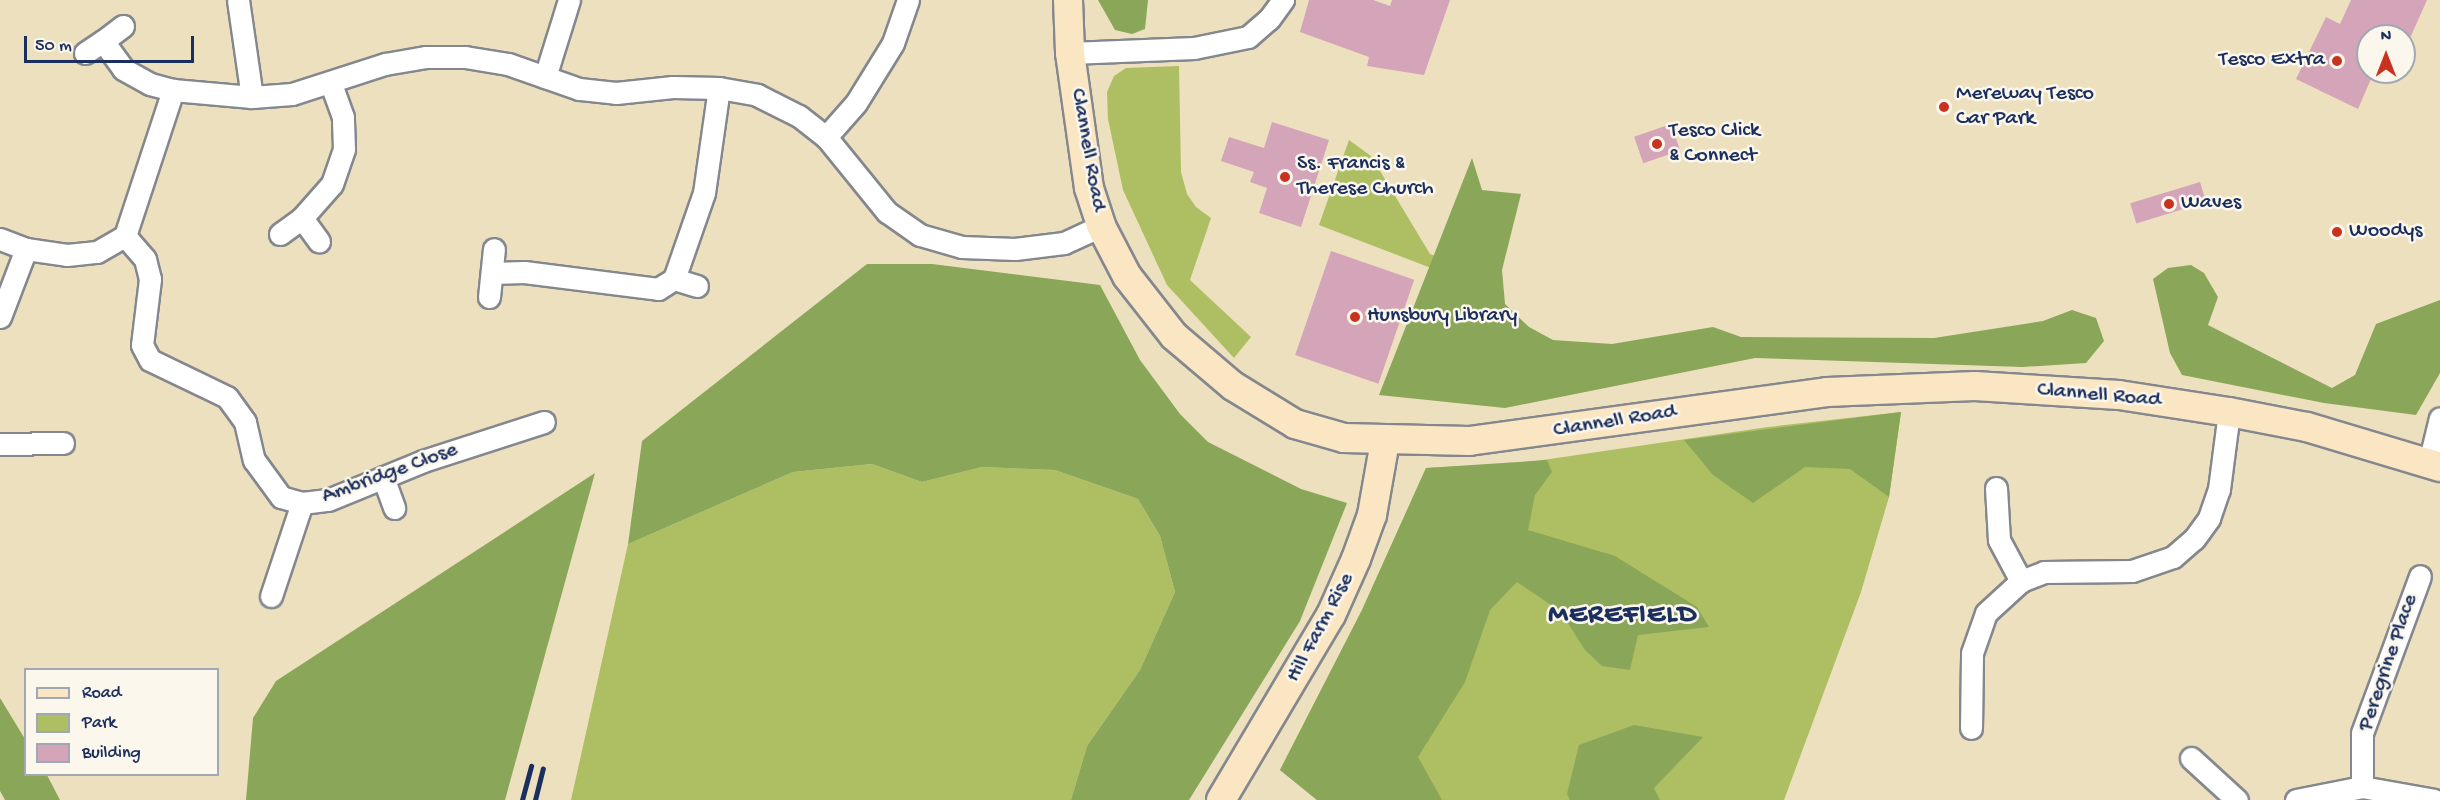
<!DOCTYPE html>
<style>
body{margin:0}
#map{position:relative;width:2440px;height:800px;overflow:hidden;background:#ede0be;font-family:"Gochi Hand",sans-serif}
div>[style]{position:absolute}
[style*='--x']{left:calc(var(--x)*1px);top:calc(var(--y)*1px);width:calc(var(--w)*1px);rotate:calc(var(--a)*1deg)}
.green>*{inset:0;background:#adbf62}
.forest>*{inset:0;background:#8aa658}
.building>*{inset:0;background:#d4a4b9;transform-origin:0 0}
.roads{filter:drop-shadow(2px 0 #84888e) drop-shadow(-2px 0 #84888e) drop-shadow(0 2px #84888e) drop-shadow(0 -2px #84888e)}
.street>*{height:21px;margin:-10.5px;padding:0 10.5px;transform-origin:10.5px;border-radius:10.5px;background:#fff}
.secondary>*{height:28px;margin:-14px;padding:0 14px;transform-origin:14px;border-radius:14px;background:#fbe6c3}
.rail>*{height:4.5px;margin:-2.25px;padding:0 2.25px;transform-origin:2.25px;border-radius:2.25px;background:#1b2f5e}
.dots>*{width:16px;height:16px;translate:-50% -50%;box-sizing:border-box;border:3px solid #fbf7ec;border-radius:50%}
span{translate:-50% -50%;white-space:nowrap;text-align:center;line-height:1.15;-webkit-text-stroke:5px #fbf7ec;paint-order:stroke}
.poi-label{font-size:22px;color:#1b2f5e}
.right{translate:-100% -50%;text-align:right}
.left{translate:0 -50%;text-align:left}
.street-label{font-size:22px;color:#1b2f5e}
.district-label{font-size:28px;color:#1b2f5e;font-weight:700;letter-spacing:1.5px}
.legend{position:absolute;left:24px;top:668px;width:195px;height:108px;box-sizing:border-box;background:#fbf7ec;border:2px solid #a1a7b3;margin:0;padding:8px 10px;list-style:none;font-size:18px;color:#1b2f5e}
.legend li{display:flex;align-items:center;gap:12px;height:30px}
.legend b{width:30px;border:2px solid #a1a7b3}
.north{position:absolute;left:2356px;top:24px;width:60px;height:60px;box-sizing:border-box;background:#fbf7ec;border:2px solid #a1a7b3;border-radius:50%;rotate:0deg;font-size:16px;font-weight:700;line-height:24px;text-align:center;color:#1b2f5e}
.north::after{content:'';display:block;margin:auto;width:21px;height:27px;background:#c8321e;clip-path:polygon(50% 0,100% 100%,50% 72%,0 100%)}
.scale{position:absolute;left:24px;top:36px;width:170px;height:27px;box-sizing:border-box;border:3px solid #1b2f5e;border-top:0;padding-left:8px;font-size:18px;line-height:21px;white-space:nowrap;color:#1b2f5e;-webkit-text-stroke:4px #fbf7ec;paint-order:stroke}
</style>
<div id="map">
<div class="green">
<div style="clip-path:polygon(1179px 66px,1181px 172px,1187px 194px,1196px 207px,1211px 218px,1190px 280px,1251px 337px,1234px 358px,1167px 285px,1123px 190px,1108px 119px,1107px 92px,1114px 76px,1126px 68px)"></div>
<div style="clip-path:polygon(1349px 140px,1371px 156px,1430px 254px,1436px 256px,1431px 268px,1319px 225px)"></div>
<div style="clip-path:polygon(1901px 412px,1889px 497px,1861px 592px,1784px 800px,1317px 800px,1280px 770px,1362px 610px,1426px 468px,1523px 463px,1768px 427px)"></div>
<div style="clip-path:polygon(872px 464px,922px 482px,982px 467px,1055px 470px,1138px 499px,1160px 536px,1175px 592px,1140px 670px,1087px 746px,1071px 800px,571px 800px,628px 544px,793px 472px)"></div>
</div>
<div class="forest">
<div style="clip-path:polygon(1098px 0,1148px 0,1145px 29px,1132px 34px,1115px 30px)"></div>
<div style="clip-path:polygon(1472px 158px,1482px 190px,1521px 194px,1502px 270px,1505px 304px,1529px 327px,1553px 340px,1612px 344px,1713px 327px,1741px 337px,1934px 338px,2043px 321px,2072px 310px,2096px 318px,2104px 341px,2086px 363px,2022px 367px,1755px 358px,1505px 408px,1379px 395px)"></div>
<div style="clip-path:polygon(867px 264px,932px 264px,1100px 285px,1140px 360px,1180px 414px,1208px 442px,1301px 489px,1347px 503px,1300px 621px,1189px 800px,1071px 800px,1087px 746px,1140px 670px,1175px 592px,1160px 536px,1138px 499px,1055px 470px,982px 467px,922px 482px,872px 464px,793px 472px,628px 544px,642px 441px)"></div>
<div style="clip-path:polygon(2191px 265px,2204px 273px,2218px 297px,2208px 325px,2332px 388px,2355px 375px,2376px 324px,2440px 300px,2440px 373px,2416px 415px,2324px 403px,2182px 375px,2170px 353px,2153px 279px,2168px 268px)"></div>
<div style="clip-path:polygon(1901px 412px,1889px 497px,1850px 469px,1805px 467px,1753px 503px,1713px 475px,1684px 440px)"></div>
<div style="clip-path:polygon(1547px 460px,1552px 472px,1535px 495px,1528px 530px,1615px 556px,1697px 607px,1709px 627px,1638px 635px,1630px 670px,1602px 666px,1585px 650px,1560px 611px,1517px 582px,1490px 610px,1465px 682px,1418px 757px,1442px 800px,1317px 800px,1280px 770px,1362px 610px,1426px 468px)"></div>
<div style="clip-path:polygon(595px 473px,505px 800px,246px 800px,253px 718px,276px 681px)"></div>
<div style="clip-path:polygon(0 698px,25px 739px,26px 774px,47px 775px,60px 800px,5px 800px,0 791px)"></div>
<div style="clip-path:polygon(1634px 725px,1703px 737px,1654px 788px,1660px 800px,1570px 800px,1567px 794px,1579px 745px)"></div>
</div>
<div class="building">
<div style="clip-path:polygon(1309px 0,1373px 0,1390px 6px,1392px 0,1450px 0,1424px 75px,1367px 66px,1369px 57px,1300px 32px)"></div>
<div style="clip-path:polygon(2351px 0,2427px 0,2411px 36px,2368px 36px,2368px 72px,2374px 72px,2358px 109px,2296px 79px,2326px 17px,2340px 24px)"></div>
<div style="clip-path:polygon(1272px 122px,1329px 140px,1301px 227px,1259px 213px,1267px 188px,1250px 182px,1254px 172px,1221px 161px,1229px 137px,1264px 148px)"></div>
<div style="left:1671px;top:124px;width:28px;height:39px;rotate:71deg"></div>
<div style="left:2200px;top:182px;width:21px;height:73px;rotate:73deg"></div>
<div style="left:1331px;top:251px;width:88px;height:110px;rotate:19deg"></div>
</div>
<div class="roads">
<div class="street">
<div style="--x:238;--y:0;--w:98;--a:81.8"></div>
<div style="--x:123;--y:26;--w:25;--a:143"></div>
<div style="--x:103;--y:41;--w:34;--a:54"></div>
<div style="--x:123;--y:69;--w:31;--a:29"></div>
<div style="--x:150;--y:84;--w:24;--a:15"></div>
<div style="--x:173;--y:90;--w:79;--a:5.1"></div>
<div style="--x:252;--y:97;--w:40;--a:-4.3"></div>
<div style="--x:292;--y:94;--w:98;--a:-17.9"></div>
<div style="--x:385;--y:64;--w:42;--a:-9.7"></div>
<div style="--x:426;--y:57;--w:39;--a:0"></div>
<div style="--x:465;--y:57;--w:44;--a:9.2"></div>
<div style="--x:508;--y:64;--w:75;--a:19.4"></div>
<div style="--x:579;--y:89;--w:37;--a:6"></div>
<div style="--x:616;--y:93;--w:57;--a:-6"></div>
<div style="--x:673;--y:87;--w:46;--a:1.2"></div>
<div style="--x:719;--y:88;--w:39;--a:10"></div>
<div style="--x:757;--y:95;--w:47;--a:26.6"></div>
<div style="--x:799;--y:116;--w:34;--a:38"></div>
<div style="--x:826;--y:137;--w:97;--a:50.9"></div>
<div style="--x:887;--y:212;--w:40;--a:34.9"></div>
<div style="--x:920;--y:235;--w:44;--a:15.9"></div>
<div style="--x:962;--y:247;--w:53;--a:2.2"></div>
<div style="--x:1015;--y:249;--w:49;--a:-7"></div>
<div style="--x:1064;--y:243;--w:41;--a:-24.7"></div>
<div style="--x:85;--y:53;--w:22;--a:-34"></div>
<div style="--x:1070;--y:53;--w:124;--a:-2.3"></div>
<div style="--x:1194;--y:48;--w:55;--a:-11.5"></div>
<div style="--x:1248;--y:37;--w:28;--a:-41"></div>
<div style="--x:1269;--y:19;--w:24;--a:-54"></div>
<div style="--x:545;--y:77;--w:81;--a:-72.7"></div>
<div style="--x:826;--y:137;--w:45;--a:-48.6"></div>
<div style="--x:856;--y:103;--w:70;--a:-58.3"></div>
<div style="--x:893;--y:43;--w:46;--a:-70.8"></div>
<div style="--x:302;--y:218;--w:29;--a:54"></div>
<div style="--x:280;--y:234;--w:27;--a:-36"></div>
<div style="--x:302;--y:218;--w:45;--a:-48.6"></div>
<div style="--x:332;--y:184;--w:37;--a:-71"></div>
<div style="--x:344;--y:149;--w:32;--a:-92"></div>
<div style="--x:343;--y:117;--w:35;--a:-110"></div>
<div style="--x:125;--y:236;--w:30;--a:49"></div>
<div style="--x:145;--y:259;--w:21;--a:76"></div>
<div style="--x:150;--y:279;--w:66;--a:96.9"></div>
<div style="--x:142;--y:345;--w:17;--a:62"></div>
<div style="--x:150;--y:360;--w:85;--a:25.7"></div>
<div style="--x:227;--y:397;--w:31;--a:54"></div>
<div style="--x:245;--y:422;--w:39;--a:77"></div>
<div style="--x:254;--y:460;--w:46;--a:53.9"></div>
<div style="--x:281;--y:497;--w:22;--a:16"></div>
<div style="--x:302;--y:503;--w:26;--a:-7"></div>
<div style="--x:328;--y:500;--w:103;--a:-22.3"></div>
<div style="--x:423;--y:461;--w:127;--a:-17.9"></div>
<div style="--x:0;--y:239;--w:28;--a:21"></div>
<div style="--x:26;--y:249;--w:41;--a:8.3"></div>
<div style="--x:67;--y:255;--w:30;--a:-6"></div>
<div style="--x:97;--y:252;--w:32;--a:-30"></div>
<div style="--x:125;--y:236;--w:154;--a:-71.8"></div>
<div style="--x:492;--y:273;--w:32;--a:-2"></div>
<div style="--x:524;--y:272;--w:135;--a:7.2"></div>
<div style="--x:658;--y:289;--w:19;--a:-32"></div>
<div style="--x:674;--y:279;--w:91;--a:-70.8"></div>
<div style="--x:704;--y:193;--w:106;--a:-81.9"></div>
<div style="--x:674;--y:279;--w:24;--a:17"></div>
<div style="--x:489;--y:297;--w:48;--a:-84.1"></div>
<div style="--x:0;--y:317;--w:73;--a:-69.1"></div>
<div style="--x:0;--y:444;--w:63;--a:-0.9"></div>
<div style="--x:2429;--y:463;--w:46;--a:-76.3"></div>
<div style="--x:383;--y:477;--w:33;--a:70"></div>
<div style="--x:1996;--y:488;--w:52;--a:86.7"></div>
<div style="--x:1999;--y:540;--w:47;--a:61.8"></div>
<div style="--x:271;--y:596;--w:98;--a:-71.6"></div>
<div style="--x:1971;--y:728;--w:75;--a:-89.2"></div>
<div style="--x:1972;--y:653;--w:42;--a:-70.7"></div>
<div style="--x:1986;--y:613;--w:47;--a:-42.4"></div>
<div style="--x:2021;--y:581;--w:25;--a:-21"></div>
<div style="--x:2044;--y:572;--w:88;--a:-0.7"></div>
<div style="--x:2132;--y:571;--w:43;--a:-18.9"></div>
<div style="--x:2173;--y:557;--w:28;--a:-41"></div>
<div style="--x:2194;--y:539;--w:26;--a:-54"></div>
<div style="--x:2209;--y:518;--w:31;--a:-71"></div>
<div style="--x:2219;--y:489;--w:78;--a:-82.6"></div>
<div style="--x:2191;--y:758;--w:62;--a:42.4"></div>
<div style="--x:2362;--y:787;--w:54;--a:-90"></div>
<div style="--x:2362;--y:733;--w:167;--a:-69.7"></div>
<div style="--x:2296;--y:800;--w:67;--a:-11.1"></div>
<div style="--x:2362;--y:787;--w:73;--a:10.2"></div>
</div>
<div class="secondary">
<div style="--x:1068;--y:0;--w:53;--a:87.8"></div>
<div style="--x:1070;--y:53;--w:136;--a:82"></div>
<div style="--x:1089;--y:188;--w:40;--a:72"></div>
<div style="--x:1101;--y:226;--w:56;--a:62.5"></div>
<div style="--x:1127;--y:276;--w:76;--a:51.9"></div>
<div style="--x:1174;--y:336;--w:77;--a:40.3"></div>
<div style="--x:1233;--y:386;--w:73;--a:31.5"></div>
<div style="--x:1295;--y:424;--w:51;--a:15.9"></div>
<div style="--x:1344;--y:438;--w:125;--a:1.4"></div>
<div style="--x:1469;--y:441;--w:361;--a:-7.8"></div>
<div style="--x:1827;--y:392;--w:148;--a:-2.3"></div>
<div style="--x:1975;--y:386;--w:144;--a:3.6"></div>
<div style="--x:2119;--y:395;--w:111;--a:8.8"></div>
<div style="--x:2229;--y:412;--w:79;--a:10.9"></div>
<div style="--x:2307;--y:427;--w:139;--a:16.7"></div>
<div style="--x:1221;--y:800;--w:215;--a:-59.3"></div>
<div style="--x:1331;--y:615;--w:61;--a:-65.9"></div>
<div style="--x:1356;--y:559;--w:47;--a:-70"></div>
<div style="--x:1372;--y:515;--w:75;--a:-80"></div>
</div>
</div>
<div class="rail">
<div style="--x:522;--y:800;--w:35;--a:-75"></div>
<div style="--x:535;--y:800;--w:32;--a:-76"></div>
</div>
<div class="dots">
<div style="left:2337px;top:61px;background:#c8321e"></div>
<div style="left:1944px;top:107px;background:#c8321e"></div>
<div style="left:1657px;top:144px;background:#c8321e"></div>
<div style="left:1285px;top:177px;background:#c8321e"></div>
<div style="left:2169px;top:204px;background:#c8321e"></div>
<div style="left:2337px;top:232px;background:#c8321e"></div>
<div style="left:1355px;top:317px;background:#c8321e"></div>
</div>
<div class="poi-label">
<span class="right" style="left:2325px;top:61px">Tesco Extra</span>
<span class="left" style="left:1956px;top:107px">Mereway Tesco<br>Car Park</span>
<span class="left" style="left:1669px;top:144px">Tesco Click<br>&amp; Connect</span>
<span class="left" style="left:1297px;top:177px">Ss. Francis &amp;<br>Therese Church</span>
<span class="left" style="left:2181px;top:204px">Waves</span>
<span class="left" style="left:2349px;top:232px">Woodys</span>
<span class="left" style="left:1367px;top:317px">Hunsbury Library</span>
</div>
<div class="street-label">
<span style="left:1087px;top:150px;rotate:80deg">Clannell Road</span>
<span style="left:2099px;top:396px;rotate:5deg">Clannell Road</span>
<span style="left:1615px;top:422px;rotate:-9deg">Clannell Road</span>
<span style="left:390px;top:474px;rotate:-20deg">Ambridge Close</span>
<span style="left:1321px;top:628px;rotate:-62deg">Hill Farm Rise</span>
<span style="left:2389px;top:663px;rotate:-71deg">Peregrine Place</span>
</div>
<div class="district-label">
<span style="left:1623px;top:616px">MEREFIELD</span>
</div>
<ul class="legend">
<li><b style="height:8px;background:#fbe6c3"></b>Road</li>
<li><b style="height:16px;background:#adbf62"></b>Park</li>
<li><b style="height:16px;background:#d4a4b9"></b>Building</li>
</ul>
<div class="north">N</div>
<div class="scale">50 m</div>
</div>
